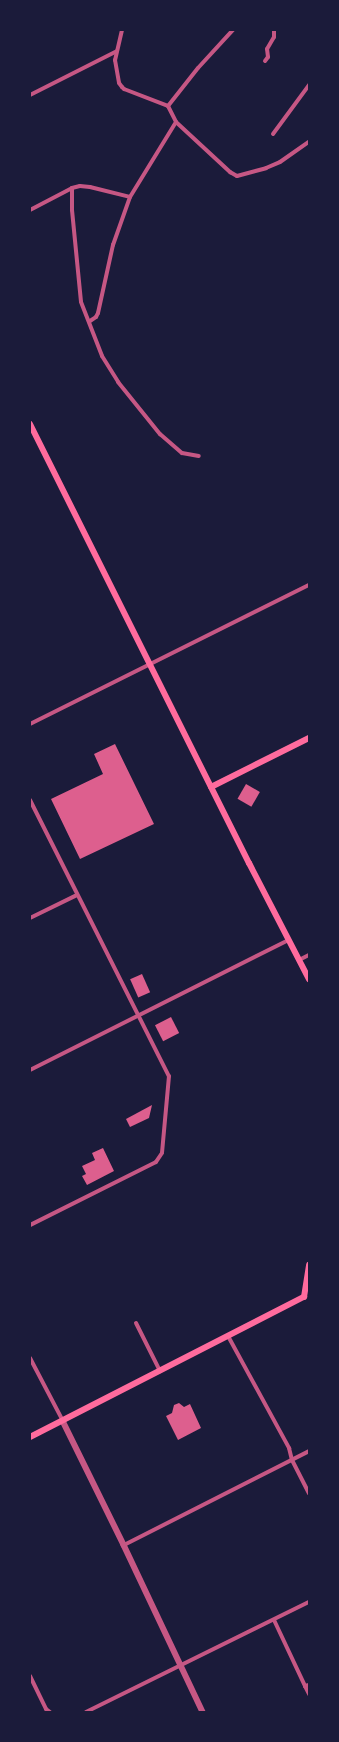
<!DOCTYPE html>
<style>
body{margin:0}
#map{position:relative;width:339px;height:1742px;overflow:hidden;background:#1b1b3a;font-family:Signika,sans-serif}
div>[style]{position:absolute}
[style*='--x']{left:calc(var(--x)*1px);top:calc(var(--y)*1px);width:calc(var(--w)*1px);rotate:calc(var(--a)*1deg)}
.building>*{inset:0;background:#dd5f8e;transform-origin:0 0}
.minor>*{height:4px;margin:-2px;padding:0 2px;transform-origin:2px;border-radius:2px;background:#c65784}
.tertiary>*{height:5.5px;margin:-2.75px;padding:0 2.75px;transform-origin:2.75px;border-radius:2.75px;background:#c65784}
.secondary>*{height:6px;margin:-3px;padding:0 3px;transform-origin:3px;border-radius:3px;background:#ff6b9d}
span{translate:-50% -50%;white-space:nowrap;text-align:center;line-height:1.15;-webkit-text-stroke:4px #1b1b3a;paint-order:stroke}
.frame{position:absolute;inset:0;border:31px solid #1b1b3a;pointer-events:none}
</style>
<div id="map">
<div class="building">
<div style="clip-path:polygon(115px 744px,154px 824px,80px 859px,51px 799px,103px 774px,94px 754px)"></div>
<div style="left:246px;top:784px;width:16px;height:17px;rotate:30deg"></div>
<div style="left:142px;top:974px;width:20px;height:13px;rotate:66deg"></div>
<div style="left:171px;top:1017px;width:18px;height:18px;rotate:63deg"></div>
<div style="clip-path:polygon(152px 1105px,149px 1118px,130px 1127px,126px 1119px)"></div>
<div style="clip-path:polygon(103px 1148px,114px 1171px,87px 1185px,82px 1176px,86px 1174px,82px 1166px,95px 1160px,92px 1153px)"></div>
<div style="clip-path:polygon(179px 1403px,184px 1407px,190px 1404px,201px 1428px,178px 1440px,166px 1416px,172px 1413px,174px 1405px)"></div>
</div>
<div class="minor">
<div style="--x:122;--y:30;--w:31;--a:103"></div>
<div style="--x:115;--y:60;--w:23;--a:80"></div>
<div style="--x:119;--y:83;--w:5;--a:53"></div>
<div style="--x:122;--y:87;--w:3;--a:45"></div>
<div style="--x:124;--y:89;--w:47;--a:21.1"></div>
<div style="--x:168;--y:106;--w:18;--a:63"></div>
<div style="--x:176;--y:122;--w:74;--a:42.8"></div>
<div style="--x:230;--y:172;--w:8;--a:30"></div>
<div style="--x:237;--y:176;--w:30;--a:-15"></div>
<div style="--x:266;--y:168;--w:15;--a:-23"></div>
<div style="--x:280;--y:162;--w:35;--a:-35"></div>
<div style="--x:265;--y:61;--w:5;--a:-53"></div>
<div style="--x:268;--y:57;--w:8;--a:-97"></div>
<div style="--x:267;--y:49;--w:14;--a:-60"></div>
<div style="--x:274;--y:37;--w:7;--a:-90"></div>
<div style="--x:30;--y:95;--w:97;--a:-26.8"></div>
<div style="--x:168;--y:106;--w:48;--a:-51.7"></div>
<div style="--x:198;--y:68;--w:52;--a:-47.4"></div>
<div style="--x:273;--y:134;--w:61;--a:-53.7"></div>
<div style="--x:72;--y:188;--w:8;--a:-14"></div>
<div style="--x:80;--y:186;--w:10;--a:6"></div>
<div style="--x:90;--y:187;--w:41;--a:14"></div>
<div style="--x:30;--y:210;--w:47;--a:-27.6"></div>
<div style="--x:72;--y:188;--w:22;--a:90"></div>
<div style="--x:72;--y:210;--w:92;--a:84.4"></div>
<div style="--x:81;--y:302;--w:58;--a:68.7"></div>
<div style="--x:102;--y:356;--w:31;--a:58"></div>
<div style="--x:118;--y:382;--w:67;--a:51.1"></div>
<div style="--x:160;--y:434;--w:29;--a:41"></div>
<div style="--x:182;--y:453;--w:17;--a:10"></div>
<div style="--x:90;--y:321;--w:7;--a:-34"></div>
<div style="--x:96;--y:317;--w:4;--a:-63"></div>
<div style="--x:98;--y:313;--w:70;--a:-77.6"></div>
<div style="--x:113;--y:245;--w:51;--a:-70.5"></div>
<div style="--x:130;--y:197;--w:88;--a:-58.5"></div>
<div style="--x:30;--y:724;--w:312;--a:-26.5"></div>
<div style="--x:30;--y:800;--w:309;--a:63.3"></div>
<div style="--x:169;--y:1076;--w:77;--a:95.2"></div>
<div style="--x:162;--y:1153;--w:11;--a:124"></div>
<div style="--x:156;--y:1162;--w:141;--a:153.4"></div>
<div style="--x:30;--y:918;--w:52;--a:-26.1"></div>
<div style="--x:299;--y:960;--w:11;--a:-27"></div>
<div style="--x:30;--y:1070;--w:290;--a:-26.7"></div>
<div style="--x:136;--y:1323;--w:54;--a:63.4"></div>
<div style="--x:228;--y:1336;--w:128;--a:61.4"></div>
<div style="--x:289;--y:1448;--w:12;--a:76"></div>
<div style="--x:292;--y:1460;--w:37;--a:63"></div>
<div style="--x:30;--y:1358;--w:71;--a:62.4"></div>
<div style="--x:124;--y:1545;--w:208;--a:-26.9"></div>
<div style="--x:274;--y:1620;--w:73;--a:64.8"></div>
<div style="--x:305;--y:1686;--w:4;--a:-14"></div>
<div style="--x:30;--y:1676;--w:37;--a:64"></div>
<div style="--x:46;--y:1709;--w:5;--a:37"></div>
<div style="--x:305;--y:1686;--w:9;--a:63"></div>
<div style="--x:86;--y:1712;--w:249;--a:-26.3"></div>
</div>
<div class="tertiary">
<div style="--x:63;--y:1421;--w:138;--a:63.8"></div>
<div style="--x:124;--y:1545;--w:185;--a:64.7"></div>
</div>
<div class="secondary">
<div style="--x:30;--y:424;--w:491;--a:63.5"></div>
<div style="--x:249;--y:863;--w:131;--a:62.7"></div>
<div style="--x:211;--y:787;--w:110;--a:-26.6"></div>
<div style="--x:30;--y:1437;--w:308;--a:-27.1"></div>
<div style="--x:304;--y:1297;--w:33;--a:-81"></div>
</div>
<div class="frame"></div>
</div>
